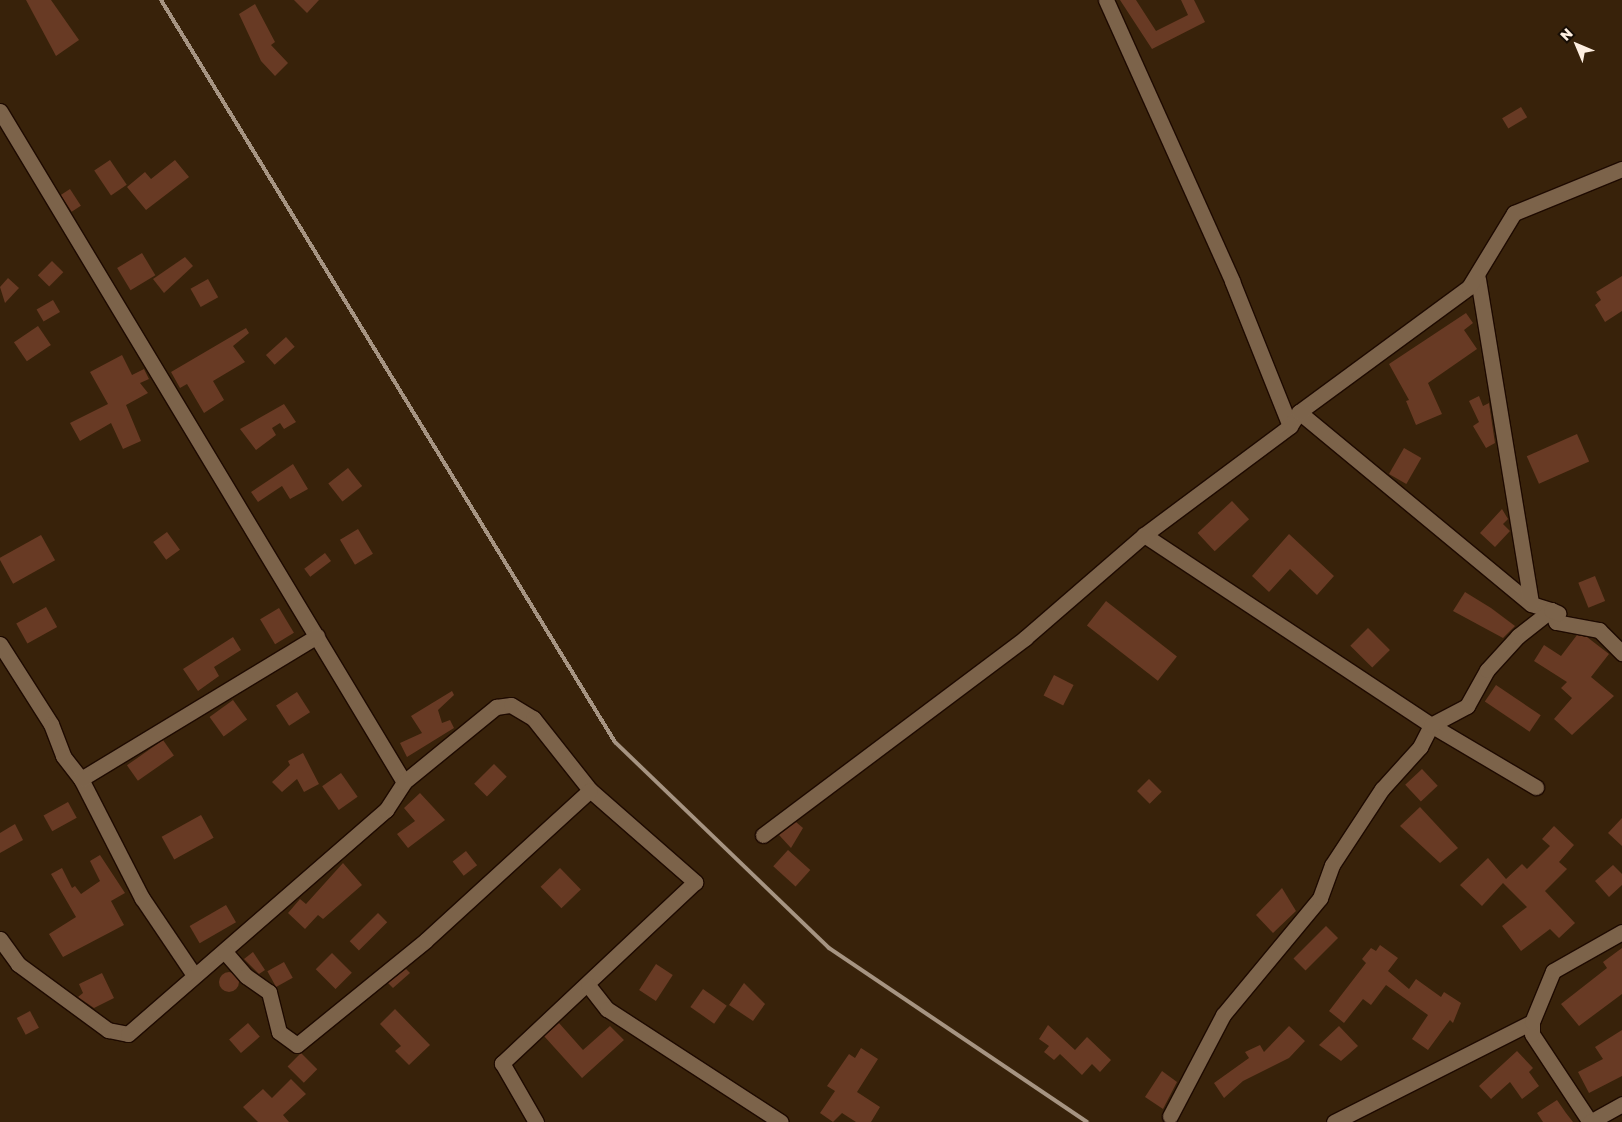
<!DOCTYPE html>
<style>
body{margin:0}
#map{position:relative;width:1622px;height:1122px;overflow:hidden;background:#38220a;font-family:"Golos Text",sans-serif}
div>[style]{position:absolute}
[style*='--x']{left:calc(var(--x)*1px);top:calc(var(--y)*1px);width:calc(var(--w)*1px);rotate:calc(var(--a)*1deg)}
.building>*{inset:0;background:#683a24;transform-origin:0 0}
.round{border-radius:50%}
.roads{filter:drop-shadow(1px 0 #1e0a00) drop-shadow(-1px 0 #1e0a00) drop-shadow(0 1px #1e0a00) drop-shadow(0 -1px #1e0a00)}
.street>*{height:15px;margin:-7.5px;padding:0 7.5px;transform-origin:7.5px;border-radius:7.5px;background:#7c634a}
.rail>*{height:4px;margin:-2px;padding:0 2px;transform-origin:2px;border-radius:2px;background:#a69482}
span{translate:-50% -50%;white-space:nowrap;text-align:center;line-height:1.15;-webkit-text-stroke:4.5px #180e05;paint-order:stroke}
.north{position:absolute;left:1552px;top:20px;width:50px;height:50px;-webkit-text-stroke:4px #180e05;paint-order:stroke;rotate:315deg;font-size:14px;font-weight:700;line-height:20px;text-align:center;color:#feefe1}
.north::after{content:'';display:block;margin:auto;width:18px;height:22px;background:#feefe1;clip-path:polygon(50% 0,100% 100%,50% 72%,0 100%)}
</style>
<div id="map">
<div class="building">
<div style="clip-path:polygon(26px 0,51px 0,79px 40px,56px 56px)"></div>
<div style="clip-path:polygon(294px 0,319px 0,307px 13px)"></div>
<div style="clip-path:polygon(1120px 0,1136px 0,1156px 31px,1188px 15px,1181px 0,1194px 0,1205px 22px,1152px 49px)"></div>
<div style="clip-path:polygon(255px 4px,275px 42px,271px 45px,288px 63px,275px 76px,261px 61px,239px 14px)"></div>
<div style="left:1521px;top:107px;width:12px;height:22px;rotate:59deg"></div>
<div style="left:110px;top:160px;width:30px;height:19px;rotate:56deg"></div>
<div style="clip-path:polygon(175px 160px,189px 177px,146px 210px,127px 187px,145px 172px,151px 179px)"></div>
<div style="left:70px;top:189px;width:20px;height:11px;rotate:57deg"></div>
<div style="left:142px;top:253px;width:26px;height:29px;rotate:59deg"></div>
<div style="clip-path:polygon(185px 257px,193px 266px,164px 293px,153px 279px)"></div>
<div style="left:52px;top:261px;width:16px;height:20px;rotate:45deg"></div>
<div style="clip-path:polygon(1622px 276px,1622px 311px,1605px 322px,1595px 305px,1601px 300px,1596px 292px)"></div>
<div style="clip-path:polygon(8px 278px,19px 288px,5px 303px,0 287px)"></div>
<div style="left:208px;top:279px;width:21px;height:20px;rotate:61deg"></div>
<div style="left:53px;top:300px;width:14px;height:19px;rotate:60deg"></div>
<div style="clip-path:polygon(1466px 313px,1473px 323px,1464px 330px,1477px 349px,1428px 383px,1442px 414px,1416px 425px,1406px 401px,1409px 400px,1389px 364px)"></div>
<div style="left:38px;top:326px;width:23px;height:29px;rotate:56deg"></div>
<div style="clip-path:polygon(246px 328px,249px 333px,233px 346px,245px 362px,213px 381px,224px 400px,204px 413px,187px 384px,180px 388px,171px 372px)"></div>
<div style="left:286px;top:337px;width:13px;height:27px;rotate:48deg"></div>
<div style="clip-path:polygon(122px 355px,132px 375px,144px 369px,149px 379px,140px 383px,148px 393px,126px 405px,141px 441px,123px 449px,111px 423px,80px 441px,70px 423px,108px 404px,90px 372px)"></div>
<div style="clip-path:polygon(1479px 396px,1483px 406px,1489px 403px,1495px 443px,1486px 448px,1473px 426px,1479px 422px,1469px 401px)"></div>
<div style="clip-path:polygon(284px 404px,296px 422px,284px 429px,280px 423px,272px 428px,276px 435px,256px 450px,240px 429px)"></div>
<div style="left:1577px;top:434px;width:30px;height:55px;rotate:66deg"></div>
<div style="left:1404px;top:448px;width:20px;height:30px;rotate:30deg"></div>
<div style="clip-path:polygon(293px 464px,308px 489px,290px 499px,282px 486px,258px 502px,251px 492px)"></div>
<div style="left:348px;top:468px;width:23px;height:25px;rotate:52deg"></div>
<div style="left:1232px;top:501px;width:25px;height:47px;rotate:47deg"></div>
<div style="clip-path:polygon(1502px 509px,1508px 519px,1503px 524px,1510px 531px,1495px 547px,1480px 533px)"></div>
<div style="left:358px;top:529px;width:29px;height:21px;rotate:59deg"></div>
<div style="left:167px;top:532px;width:22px;height:17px;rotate:54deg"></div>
<div style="clip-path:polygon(1289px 534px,1334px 576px,1317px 595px,1290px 569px,1269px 592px,1252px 576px)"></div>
<div style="left:41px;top:535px;width:29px;height:48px;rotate:61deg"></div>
<div style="left:325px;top:553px;width:10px;height:26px;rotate:53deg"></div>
<div style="left:1595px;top:576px;width:27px;height:18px;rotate:68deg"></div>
<div style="clip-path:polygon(1465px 592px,1491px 608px,1515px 626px,1503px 638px,1453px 611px)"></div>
<div style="left:1106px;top:601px;width:90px;height:31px;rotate:38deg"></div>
<div style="left:46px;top:607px;width:23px;height:34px;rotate:61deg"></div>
<div style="left:279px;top:608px;width:29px;height:22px;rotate:59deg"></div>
<div style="left:1368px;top:628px;width:31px;height:25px;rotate:45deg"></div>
<div style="clip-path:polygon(1577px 635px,1587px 637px,1609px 654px,1591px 677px,1614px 696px,1572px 735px,1554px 719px,1572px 698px,1561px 688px,1567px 682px,1534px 661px,1544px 645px,1561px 656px)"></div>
<div style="clip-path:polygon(233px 637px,241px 650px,214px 667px,219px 676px,198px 691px,183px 669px)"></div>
<div style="left:1054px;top:675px;width:22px;height:23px;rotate:27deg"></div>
<div style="left:1496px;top:685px;width:54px;height:20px;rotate:34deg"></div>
<div style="clip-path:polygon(452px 691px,454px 695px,438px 710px,442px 723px,450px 720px,454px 728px,407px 757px,400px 743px,422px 733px,411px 716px)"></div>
<div style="left:297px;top:692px;width:24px;height:25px;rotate:57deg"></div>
<div style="left:233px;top:700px;width:24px;height:29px;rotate:54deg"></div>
<div style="left:163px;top:740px;width:19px;height:44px;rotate:55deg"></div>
<div style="clip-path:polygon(303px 753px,319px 784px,304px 792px,297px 779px,282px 792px,272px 782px,290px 765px,288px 761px)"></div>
<div style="left:494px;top:764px;width:18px;height:28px;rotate:45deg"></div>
<div style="left:1422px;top:769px;width:23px;height:23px;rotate:47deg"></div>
<div style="left:341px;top:773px;width:29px;height:23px;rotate:55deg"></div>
<div style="left:1149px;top:779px;width:18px;height:17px;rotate:45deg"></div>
<div style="clip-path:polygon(420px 793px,445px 820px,408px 848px,397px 834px,415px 821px,404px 808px)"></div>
<div style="left:68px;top:802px;width:18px;height:28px;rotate:61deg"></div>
<div style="clip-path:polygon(1420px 807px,1458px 848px,1440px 863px,1400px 826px)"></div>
<div style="left:201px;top:815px;width:26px;height:45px;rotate:61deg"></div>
<div style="clip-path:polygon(1622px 818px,1622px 846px,1608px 833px)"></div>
<div style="clip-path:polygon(796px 822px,803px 828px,791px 848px,779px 835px)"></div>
<div style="clip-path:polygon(15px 824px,23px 840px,0 853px,0 833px)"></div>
<div style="clip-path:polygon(1554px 826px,1574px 845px,1559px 862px,1567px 869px,1545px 891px,1575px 923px,1559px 938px,1550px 929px,1521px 951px,1502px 926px,1527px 907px,1503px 883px,1482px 906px,1460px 885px,1488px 858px,1506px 879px,1522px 864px,1527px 869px,1550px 846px,1542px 839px)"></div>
<div style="left:788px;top:850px;width:30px;height:22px;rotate:42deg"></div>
<div style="left:466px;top:851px;width:18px;height:17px;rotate:52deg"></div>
<div style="clip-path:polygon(100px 855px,125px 893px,111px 901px,124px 925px,63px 957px,49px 934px,76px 917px,51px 874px,62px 868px,72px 888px,75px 886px,81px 894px,100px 881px,90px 861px)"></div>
<div style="clip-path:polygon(343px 863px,362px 885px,323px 919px,318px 915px,305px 929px,288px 913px,300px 899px,306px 904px)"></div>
<div style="clip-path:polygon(1613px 865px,1622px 874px,1622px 885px,1609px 897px,1595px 881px)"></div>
<div style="left:560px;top:868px;width:30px;height:27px;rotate:46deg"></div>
<div style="clip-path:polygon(1282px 888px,1296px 911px,1273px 933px,1256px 915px)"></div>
<div style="left:226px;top:905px;width:20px;height:42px;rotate:60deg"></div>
<div style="left:378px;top:913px;width:13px;height:40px;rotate:45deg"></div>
<div style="left:1326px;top:926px;width:17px;height:46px;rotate:45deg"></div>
<div style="clip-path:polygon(1380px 945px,1398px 958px,1388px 971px,1409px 989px,1416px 979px,1441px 997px,1444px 992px,1461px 1003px,1453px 1023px,1450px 1020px,1428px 1050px,1412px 1039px,1428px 1015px,1386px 985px,1371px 1005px,1363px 999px,1344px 1023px,1329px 1011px,1366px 963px,1362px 959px,1371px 948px,1376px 951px)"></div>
<div style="clip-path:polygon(1622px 948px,1622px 994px,1579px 1026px,1561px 1004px,1607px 968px,1603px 962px)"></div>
<div style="clip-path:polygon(253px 952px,265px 970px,259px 974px,244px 959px)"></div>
<div style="left:332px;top:953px;width:28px;height:23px;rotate:45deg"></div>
<div style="left:284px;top:962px;width:18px;height:19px;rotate:61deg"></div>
<div style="left:656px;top:964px;width:20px;height:31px;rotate:33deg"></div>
<div style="clip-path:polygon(406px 969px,410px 973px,393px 988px,388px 983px)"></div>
<div class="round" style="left:219px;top:972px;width:20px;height:20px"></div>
<div style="clip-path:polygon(102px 973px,114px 998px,94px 1008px,78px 997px,83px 993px,79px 984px)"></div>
<div style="clip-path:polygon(744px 983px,765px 1004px,753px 1021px,729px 1005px)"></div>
<div style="left:703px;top:989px;width:29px;height:22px;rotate:35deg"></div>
<div style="clip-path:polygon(395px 1009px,430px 1045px,409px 1065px,395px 1051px,401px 1046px,380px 1024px)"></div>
<div style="left:30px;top:1011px;width:19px;height:15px;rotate:62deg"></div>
<div style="left:248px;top:1023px;width:18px;height:25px;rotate:49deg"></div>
<div style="clip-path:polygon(559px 1023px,583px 1050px,610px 1026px,624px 1040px,582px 1078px,544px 1036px)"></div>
<div style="clip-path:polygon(1048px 1025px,1075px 1050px,1087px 1037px,1111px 1060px,1100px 1072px,1092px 1064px,1082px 1075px,1060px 1054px,1054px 1060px,1044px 1052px,1049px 1046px,1039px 1039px)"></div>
<div style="clip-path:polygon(1289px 1026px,1305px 1041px,1289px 1058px,1243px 1081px,1224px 1098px,1214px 1083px,1249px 1058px,1245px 1052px,1260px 1045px,1264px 1052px)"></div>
<div style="clip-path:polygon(1339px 1026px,1358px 1046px,1341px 1061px,1319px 1045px)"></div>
<div style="clip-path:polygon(1622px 1030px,1622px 1076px,1589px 1093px,1578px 1072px,1603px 1059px,1595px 1047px)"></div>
<div style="clip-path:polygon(861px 1048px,878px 1059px,857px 1092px,880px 1107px,871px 1122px,856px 1122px,842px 1113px,833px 1122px,820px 1113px,835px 1091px,827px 1086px,849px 1054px,855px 1058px)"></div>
<div style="clip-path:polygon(1517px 1051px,1533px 1068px,1529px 1072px,1539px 1086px,1522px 1099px,1510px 1082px,1491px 1099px,1479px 1086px)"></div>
<div style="left:301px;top:1053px;width:23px;height:19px;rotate:45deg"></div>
<div style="clip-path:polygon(1162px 1071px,1177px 1082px,1163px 1109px,1145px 1097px)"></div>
<div style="clip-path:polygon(291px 1079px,306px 1094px,283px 1115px,289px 1122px,258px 1122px,243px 1107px,263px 1089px,272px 1098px)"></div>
<div style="clip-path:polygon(1557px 1100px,1566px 1113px,1573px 1122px,1543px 1122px,1537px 1113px)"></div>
</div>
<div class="roads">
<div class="street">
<div style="--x:1106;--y:0;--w:308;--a:65.8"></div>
<div style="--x:1232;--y:281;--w:156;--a:68.2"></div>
<div style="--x:1290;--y:426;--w:17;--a:-57"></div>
<div style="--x:1299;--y:412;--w:301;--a:39.6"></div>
<div style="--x:1531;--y:604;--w:21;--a:17"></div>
<div style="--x:1551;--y:610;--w:13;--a:67"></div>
<div style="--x:1556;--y:622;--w:44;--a:10.5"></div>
<div style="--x:1599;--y:630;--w:33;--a:45"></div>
<div style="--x:0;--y:111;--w:783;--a:58.95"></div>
<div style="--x:1478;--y:279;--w:329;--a:80.7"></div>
<div style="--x:1299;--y:412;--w:211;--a:-36.3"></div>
<div style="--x:1469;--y:287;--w:87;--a:-58.7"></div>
<div style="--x:1514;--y:213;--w:117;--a:-22.2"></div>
<div style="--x:1144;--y:535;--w:344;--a:33.5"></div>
<div style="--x:1431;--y:725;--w:122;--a:30.6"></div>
<div style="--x:0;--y:644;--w:95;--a:57.5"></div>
<div style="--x:51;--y:724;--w:34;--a:69"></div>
<div style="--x:63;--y:756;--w:29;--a:52"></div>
<div style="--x:81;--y:779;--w:134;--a:62.9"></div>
<div style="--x:142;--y:898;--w:93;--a:56"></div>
<div style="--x:81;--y:779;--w:276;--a:-31.2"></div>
<div style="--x:763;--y:835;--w:328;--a:-36.9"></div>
<div style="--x:1025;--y:638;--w:157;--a:-40.9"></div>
<div style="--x:1144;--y:535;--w:182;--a:-36.7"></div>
<div style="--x:0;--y:939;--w:31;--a:54"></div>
<div style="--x:18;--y:964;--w:112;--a:36.3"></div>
<div style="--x:108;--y:1030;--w:20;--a:11"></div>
<div style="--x:128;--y:1034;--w:342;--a:-41"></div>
<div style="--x:386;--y:810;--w:33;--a:-57"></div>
<div style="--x:404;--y:782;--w:119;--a:-39.2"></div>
<div style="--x:496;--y:707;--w:15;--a:-8"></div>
<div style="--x:511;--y:705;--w:26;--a:31"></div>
<div style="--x:533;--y:718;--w:92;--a:51.6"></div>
<div style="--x:590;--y:790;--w:140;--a:41.2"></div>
<div style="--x:695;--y:882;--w:265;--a:136.8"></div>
<div style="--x:502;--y:1063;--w:68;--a:60"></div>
<div style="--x:225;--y:952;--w:32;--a:49"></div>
<div style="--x:246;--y:976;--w:28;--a:35"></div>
<div style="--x:269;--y:992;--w:41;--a:76"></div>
<div style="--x:279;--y:1032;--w:22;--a:36"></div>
<div style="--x:297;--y:1045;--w:166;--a:-39.1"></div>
<div style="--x:426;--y:940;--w:222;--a:-42.4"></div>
<div style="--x:588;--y:985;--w:31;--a:52"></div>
<div style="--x:607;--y:1009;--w:207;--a:33"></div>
<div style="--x:1170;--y:1116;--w:114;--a:-62.3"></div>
<div style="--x:1223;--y:1015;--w:152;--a:-50.3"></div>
<div style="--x:1320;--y:898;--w:35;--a:-70"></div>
<div style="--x:1332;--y:865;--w:91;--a:-56.7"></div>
<div style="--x:1382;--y:789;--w:57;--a:-47.9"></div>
<div style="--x:1420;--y:747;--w:25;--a:-63"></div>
<div style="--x:1431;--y:725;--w:41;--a:-27.8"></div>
<div style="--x:1467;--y:706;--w:41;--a:-60.9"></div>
<div style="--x:1487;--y:670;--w:46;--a:-47.6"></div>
<div style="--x:1518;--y:636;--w:42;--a:-38.2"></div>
<div style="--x:1551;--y:610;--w:8;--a:23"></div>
<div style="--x:1334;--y:1122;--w:222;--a:-26.8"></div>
<div style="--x:1590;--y:1122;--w:105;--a:-123.4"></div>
<div style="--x:1532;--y:1034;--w:12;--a:-90"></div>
<div style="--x:1532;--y:1022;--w:55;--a:-67.6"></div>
<div style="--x:1553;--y:971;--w:79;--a:-29.5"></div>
<div style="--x:1590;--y:1122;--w:37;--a:-29"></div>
</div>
</div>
<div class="rail">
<div style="--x:161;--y:0;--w:870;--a:58.54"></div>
<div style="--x:615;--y:742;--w:297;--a:43.9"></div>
<div style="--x:829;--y:948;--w:311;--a:34"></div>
</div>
<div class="north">N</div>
</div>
